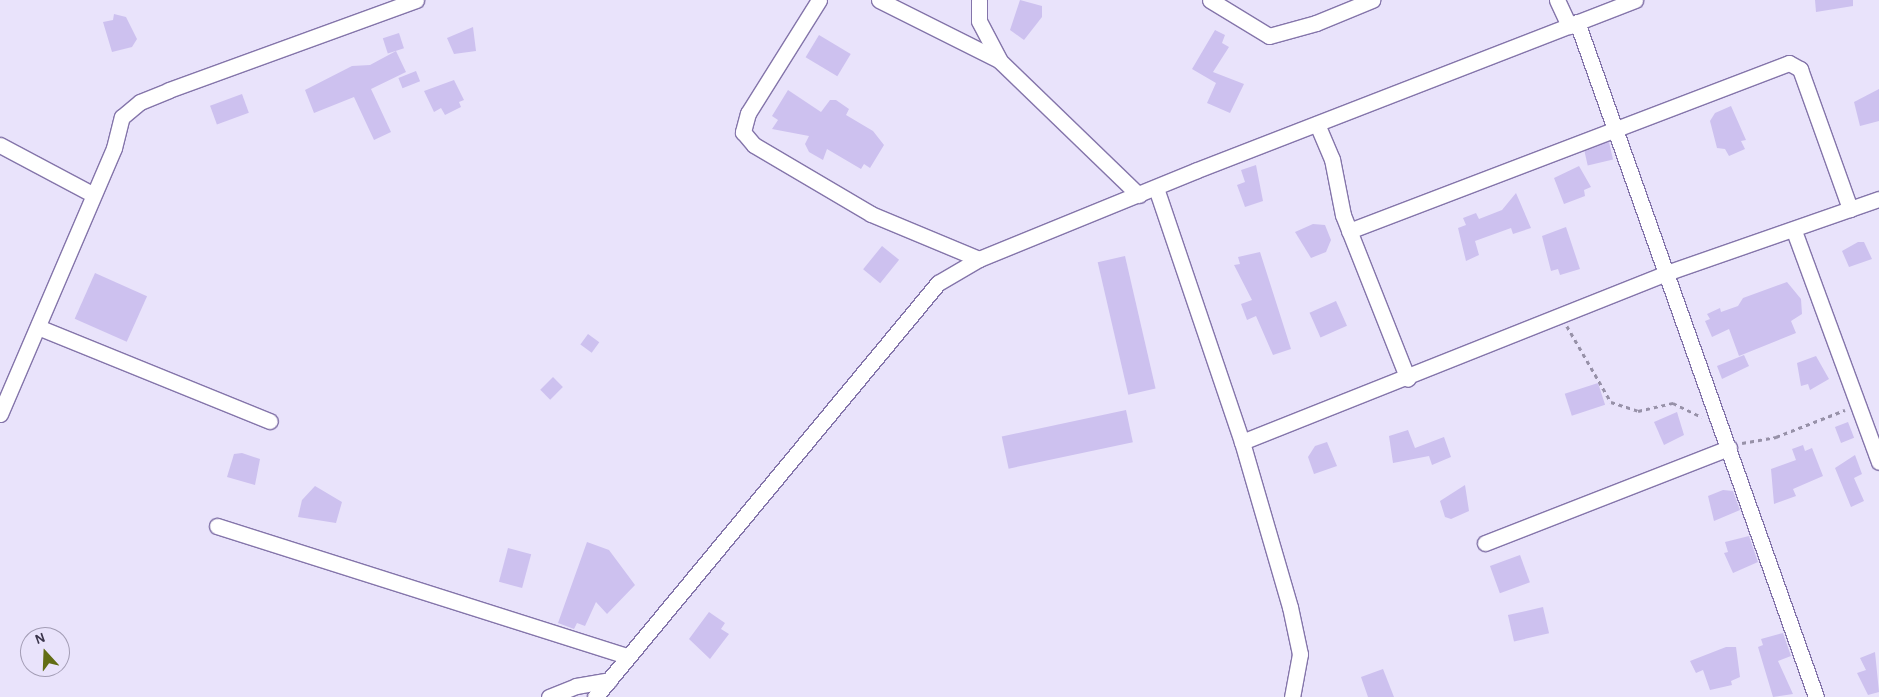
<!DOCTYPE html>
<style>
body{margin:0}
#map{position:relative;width:1879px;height:697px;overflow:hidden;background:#e9e3fb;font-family:"Alegreya Sans",sans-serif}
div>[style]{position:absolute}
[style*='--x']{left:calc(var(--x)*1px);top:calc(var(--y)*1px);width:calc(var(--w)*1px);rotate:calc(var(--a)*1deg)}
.building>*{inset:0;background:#cdc1ef;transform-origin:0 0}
.path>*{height:2.5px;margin-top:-1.25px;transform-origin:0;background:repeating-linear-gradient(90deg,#9791a8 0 4px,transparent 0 8px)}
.roads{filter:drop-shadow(1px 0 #8475aa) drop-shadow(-1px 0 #8475aa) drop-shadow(0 1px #8475aa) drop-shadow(0 -1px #8475aa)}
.minor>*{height:15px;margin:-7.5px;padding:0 7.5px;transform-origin:7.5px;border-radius:7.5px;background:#fff}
span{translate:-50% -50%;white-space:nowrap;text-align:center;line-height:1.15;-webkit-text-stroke:4.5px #e9e3fb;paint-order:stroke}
.north{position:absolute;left:20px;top:627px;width:50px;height:50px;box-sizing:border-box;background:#e9e3fb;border:1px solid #a39db5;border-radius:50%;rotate:340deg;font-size:14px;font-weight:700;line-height:20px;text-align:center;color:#3a344b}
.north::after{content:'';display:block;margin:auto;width:18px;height:22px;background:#626d15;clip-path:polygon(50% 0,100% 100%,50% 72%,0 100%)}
</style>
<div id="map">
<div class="building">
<div style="clip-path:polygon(1020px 0,1042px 6px,1042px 17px,1024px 40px,1010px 30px)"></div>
<div style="clip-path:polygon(1815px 0,1853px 0,1853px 6px,1816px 12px)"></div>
<div style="clip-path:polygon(114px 14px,126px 17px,137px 39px,132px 47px,112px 52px,103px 22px,113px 20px)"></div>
<div style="clip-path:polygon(473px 27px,476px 51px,454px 54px,447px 38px)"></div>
<div style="clip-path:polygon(1215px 30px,1225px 35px,1222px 43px,1229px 47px,1213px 72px,1244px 84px,1230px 113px,1207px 103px,1216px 83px,1192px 69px)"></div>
<div style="left:399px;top:33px;width:16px;height:17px;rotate:72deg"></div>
<div style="left:819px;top:35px;width:37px;height:26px;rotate:31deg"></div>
<div style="clip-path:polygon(396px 51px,406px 72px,371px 89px,391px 132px,374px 140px,354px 97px,314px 113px,305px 90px,352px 66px,370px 65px)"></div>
<div style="left:416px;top:71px;width:11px;height:19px;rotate:68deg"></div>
<div style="clip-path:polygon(454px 80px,464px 100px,459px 102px,461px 107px,445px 115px,441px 108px,434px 112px,424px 91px)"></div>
<div style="clip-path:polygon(1879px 89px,1879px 121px,1860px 126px,1854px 102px)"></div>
<div style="clip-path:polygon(788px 90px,821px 112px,830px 100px,836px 100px,849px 109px,846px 115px,873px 131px,884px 145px,870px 168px,864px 164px,861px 169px,827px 149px,823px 160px,809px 152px,805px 144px,809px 136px,772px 129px,778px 120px,772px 116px)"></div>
<div style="left:242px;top:94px;width:20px;height:34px;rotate:70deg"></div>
<div style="clip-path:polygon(1731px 106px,1746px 140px,1741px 141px,1745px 149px,1729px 156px,1725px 149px,1717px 148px,1710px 121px,1715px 113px)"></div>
<div style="left:1609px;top:142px;width:18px;height:26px;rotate:77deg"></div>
<div style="clip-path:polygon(1256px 165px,1263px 201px,1245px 207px,1237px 185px,1245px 182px,1241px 170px)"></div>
<div style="clip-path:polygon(1579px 166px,1591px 187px,1584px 190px,1585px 196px,1564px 204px,1554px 178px)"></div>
<div style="clip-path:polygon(1516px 193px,1531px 228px,1513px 234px,1511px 228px,1475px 241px,1479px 255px,1466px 261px,1458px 228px,1466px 225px,1463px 218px,1476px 213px,1479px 219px,1502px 210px)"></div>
<div style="clip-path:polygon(1313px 224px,1325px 225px,1331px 240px,1326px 252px,1311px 258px,1295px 232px)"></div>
<div style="clip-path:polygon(1566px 227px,1580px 269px,1560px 275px,1558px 269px,1551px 271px,1542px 236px)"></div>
<div style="clip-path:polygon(1858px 242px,1864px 242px,1872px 259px,1849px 267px,1842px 251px)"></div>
<div style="left:882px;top:246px;width:22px;height:30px;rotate:39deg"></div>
<div style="clip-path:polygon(1260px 252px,1291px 349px,1273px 355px,1256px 316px,1247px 320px,1241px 304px,1252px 300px,1234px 265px,1240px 264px,1238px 257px)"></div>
<div style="left:1125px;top:256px;width:136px;height:28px;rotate:77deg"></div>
<div style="left:95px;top:273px;width:57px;height:50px;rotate:24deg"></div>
<div style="clip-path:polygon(1787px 282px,1801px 299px,1802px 314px,1791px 321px,1796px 333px,1739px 356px,1729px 329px,1712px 337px,1705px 321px,1710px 319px,1707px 314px,1720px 308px,1721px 312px,1738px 306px,1743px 298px)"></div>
<div style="left:1336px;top:301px;width:27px;height:29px;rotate:66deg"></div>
<div style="left:588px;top:334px;width:14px;height:13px;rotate:36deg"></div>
<div style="clip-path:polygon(1744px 355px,1749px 366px,1722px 379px,1717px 366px)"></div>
<div style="clip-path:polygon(1816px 356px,1829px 379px,1810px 390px,1808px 384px,1801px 386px,1797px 363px)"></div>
<div style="left:553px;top:377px;width:14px;height:18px;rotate:45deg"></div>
<div style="left:1598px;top:383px;width:23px;height:35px;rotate:72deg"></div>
<div style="left:1126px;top:410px;width:33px;height:127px;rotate:78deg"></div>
<div style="clip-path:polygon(1677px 412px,1684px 435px,1664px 445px,1654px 422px)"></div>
<div style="left:1848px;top:422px;width:17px;height:14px;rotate:69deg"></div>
<div style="clip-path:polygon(1408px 430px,1415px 448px,1444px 437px,1451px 457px,1432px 465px,1429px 456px,1393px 463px,1389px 436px)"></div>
<div style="clip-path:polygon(1327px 442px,1337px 466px,1314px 474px,1308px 457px,1315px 446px)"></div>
<div style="clip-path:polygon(1803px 445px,1805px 451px,1812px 448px,1823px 476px,1793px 489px,1796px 496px,1774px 504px,1771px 469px,1796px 460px,1792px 449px)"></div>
<div style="clip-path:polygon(242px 453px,260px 459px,255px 485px,227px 477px,234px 454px)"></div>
<div style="clip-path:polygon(1855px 455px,1862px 474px,1854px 478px,1864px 501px,1851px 507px,1835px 468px)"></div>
<div style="clip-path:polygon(1465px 485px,1469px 511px,1451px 519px,1445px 517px,1440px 501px)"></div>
<div style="clip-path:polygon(315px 486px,342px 502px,336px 523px,298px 517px,302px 500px)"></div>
<div style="clip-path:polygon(1723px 490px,1733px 491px,1740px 510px,1714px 521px,1708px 496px)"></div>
<div style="clip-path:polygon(1749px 536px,1758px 562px,1733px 573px,1724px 553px,1728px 552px,1725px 542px)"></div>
<div style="clip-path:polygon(587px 542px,609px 550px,635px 585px,607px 614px,596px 602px,585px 626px,577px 623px,574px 629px,558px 623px)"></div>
<div style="left:508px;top:548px;width:24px;height:35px;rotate:15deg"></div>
<div style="left:1520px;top:555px;width:29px;height:32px;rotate:70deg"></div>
<div style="left:1543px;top:607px;width:27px;height:36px;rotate:77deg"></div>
<div style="clip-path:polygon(709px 612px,725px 623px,721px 629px,729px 634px,710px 659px,689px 639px)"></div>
<div style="clip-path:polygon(1783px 633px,1791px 656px,1778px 661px,1793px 694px,1773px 697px,1758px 647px,1763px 645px,1761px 639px)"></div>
<div style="clip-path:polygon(1726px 647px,1736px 647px,1740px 677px,1731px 681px,1732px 685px,1710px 690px,1703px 670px,1696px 673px,1690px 661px)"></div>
<div style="clip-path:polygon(1875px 652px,1879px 692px,1868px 695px,1857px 673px,1866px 670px,1860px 658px)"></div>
<div style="clip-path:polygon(1383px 669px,1394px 697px,1368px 697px,1361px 677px)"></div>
</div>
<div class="path">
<div style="--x:1567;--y:326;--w:88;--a:59.9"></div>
<div style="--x:1611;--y:402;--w:28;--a:18"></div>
<div style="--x:1638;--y:411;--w:36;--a:-13"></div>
<div style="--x:1673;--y:403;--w:32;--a:26"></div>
<div style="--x:1742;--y:443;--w:35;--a:-10"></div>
<div style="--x:1776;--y:437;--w:74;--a:-21.4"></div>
</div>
<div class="roads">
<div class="minor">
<div style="--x:819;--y:0;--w:133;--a:122.1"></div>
<div style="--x:748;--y:113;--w:20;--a:105"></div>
<div style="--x:743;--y:132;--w:17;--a:50"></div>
<div style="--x:754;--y:145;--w:136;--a:30.5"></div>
<div style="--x:871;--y:214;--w:117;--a:22.6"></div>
<div style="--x:879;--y:0;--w:134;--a:26.6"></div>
<div style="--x:979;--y:0;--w:21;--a:90"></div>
<div style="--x:979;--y:21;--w:45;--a:62.3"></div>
<div style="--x:1000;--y:61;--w:193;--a:44"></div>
<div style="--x:1210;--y:0;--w:69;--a:31.4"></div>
<div style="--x:1269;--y:36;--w:49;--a:-15.5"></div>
<div style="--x:1316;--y:23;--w:61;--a:-22.3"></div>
<div style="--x:1557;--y:0;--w:29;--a:65"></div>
<div style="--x:1577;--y:22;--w:716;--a:70.5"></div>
<div style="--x:1317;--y:124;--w:38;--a:67"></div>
<div style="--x:1332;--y:159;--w:57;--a:78.9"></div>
<div style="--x:1343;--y:215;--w:176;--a:68.4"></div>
<div style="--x:0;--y:145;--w:104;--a:28"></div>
<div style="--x:1156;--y:188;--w:268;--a:71.3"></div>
<div style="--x:1242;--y:442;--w:172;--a:73.8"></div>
<div style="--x:1290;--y:607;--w:48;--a:78"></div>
<div style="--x:1300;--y:654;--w:44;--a:100.5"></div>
<div style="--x:1349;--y:231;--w:471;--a:-20.9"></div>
<div style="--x:1789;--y:63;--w:13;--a:29"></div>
<div style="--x:1800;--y:69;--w:149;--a:70.3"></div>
<div style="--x:1794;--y:231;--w:246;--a:69.8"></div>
<div style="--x:38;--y:327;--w:250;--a:22.1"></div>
<div style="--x:0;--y:414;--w:289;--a:-66.8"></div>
<div style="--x:114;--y:148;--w:32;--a:-76"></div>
<div style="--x:122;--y:117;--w:23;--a:-40"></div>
<div style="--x:140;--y:102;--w:31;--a:-22"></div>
<div style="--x:169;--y:90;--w:263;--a:-20"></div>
<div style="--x:1242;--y:442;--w:460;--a:-21.7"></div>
<div style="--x:1669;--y:272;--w:222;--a:-19.2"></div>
<div style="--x:217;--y:526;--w:431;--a:17.6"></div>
<div style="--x:1485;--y:543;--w:262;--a:-21.3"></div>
<div style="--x:549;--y:697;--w:29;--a:-22"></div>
<div style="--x:576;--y:686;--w:34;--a:-10"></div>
<div style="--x:595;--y:697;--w:538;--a:-50.36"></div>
<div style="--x:938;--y:283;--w:48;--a:-30.3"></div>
<div style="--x:979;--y:259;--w:235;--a:-22.2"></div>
<div style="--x:1197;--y:170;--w:470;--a:-21.2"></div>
</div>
</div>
<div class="north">N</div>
</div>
